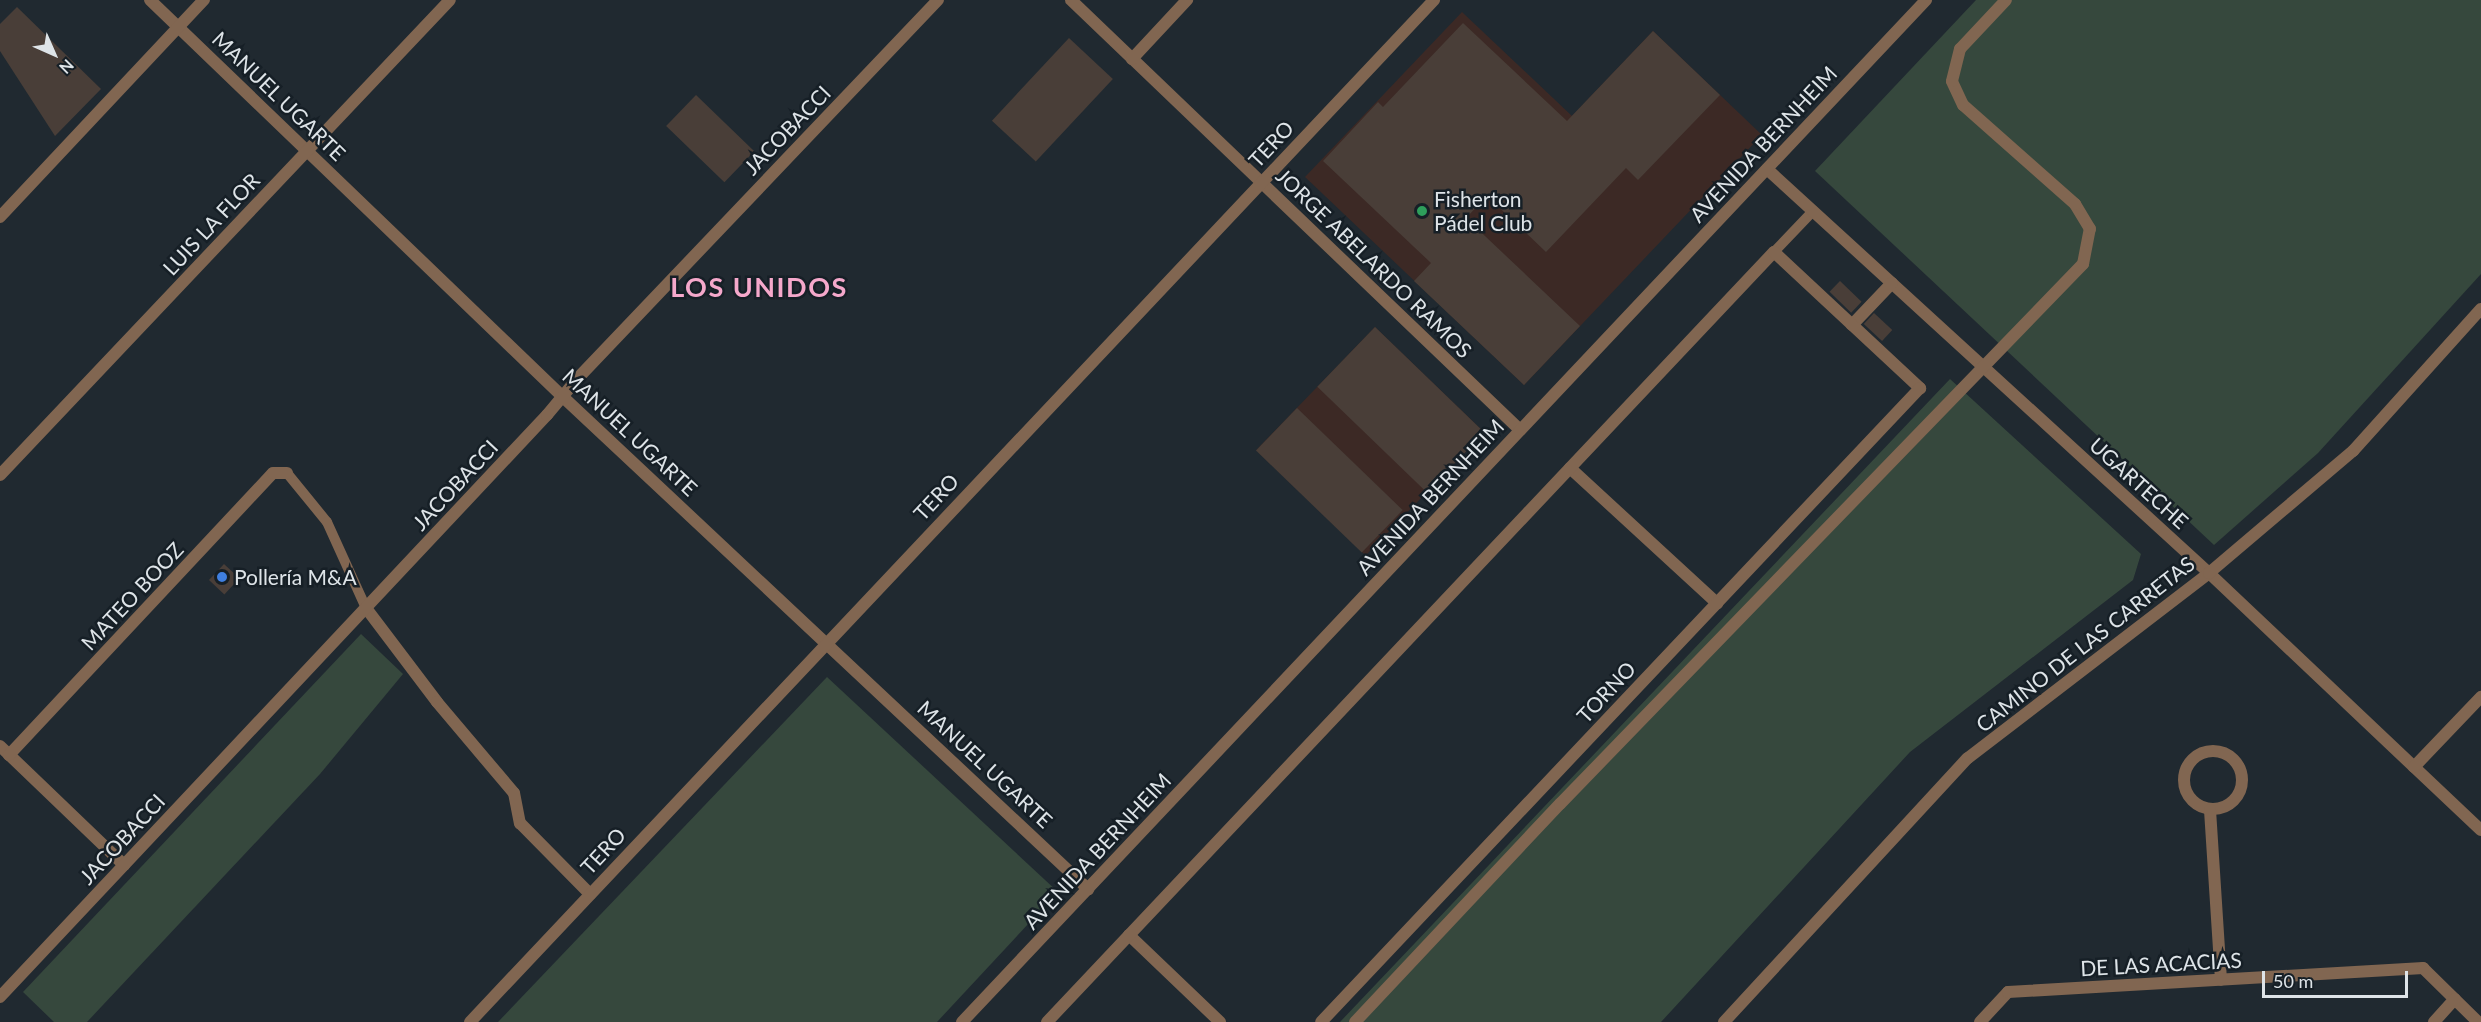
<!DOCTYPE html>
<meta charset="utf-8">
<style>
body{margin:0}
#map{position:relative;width:2481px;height:1022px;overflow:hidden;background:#202930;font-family:Lato,sans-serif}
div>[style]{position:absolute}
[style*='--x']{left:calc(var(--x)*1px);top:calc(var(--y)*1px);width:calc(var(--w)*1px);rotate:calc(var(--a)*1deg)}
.industrial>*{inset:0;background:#3c2925;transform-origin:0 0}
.green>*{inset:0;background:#36483d}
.building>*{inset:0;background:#493e38;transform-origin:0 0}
.service>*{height:10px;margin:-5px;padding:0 5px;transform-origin:5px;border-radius:5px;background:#816651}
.minor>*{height:12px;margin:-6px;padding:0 6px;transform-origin:6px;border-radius:6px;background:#816651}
.minor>.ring{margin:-6px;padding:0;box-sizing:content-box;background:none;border:12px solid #816651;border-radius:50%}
.tertiary>*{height:12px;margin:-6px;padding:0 6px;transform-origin:6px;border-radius:6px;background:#816651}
.dots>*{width:16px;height:16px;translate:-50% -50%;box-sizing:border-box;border:3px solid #161f26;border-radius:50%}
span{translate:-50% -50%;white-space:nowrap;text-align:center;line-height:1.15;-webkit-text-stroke:5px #161f26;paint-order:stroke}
.street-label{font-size:21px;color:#dee4e8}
.poi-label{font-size:21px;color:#dee4e8}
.left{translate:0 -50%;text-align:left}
.district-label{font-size:27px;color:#f5a8cb;font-weight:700;letter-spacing:1.5px}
.north{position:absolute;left:24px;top:24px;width:60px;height:60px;-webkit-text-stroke:4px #161f26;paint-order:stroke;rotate:135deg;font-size:16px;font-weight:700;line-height:24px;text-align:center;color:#dee4e8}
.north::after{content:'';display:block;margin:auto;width:21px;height:27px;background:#dee4e8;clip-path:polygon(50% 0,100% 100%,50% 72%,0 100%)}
.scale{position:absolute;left:2262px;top:971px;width:146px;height:27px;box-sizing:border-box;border:3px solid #dee4e8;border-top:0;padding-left:8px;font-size:18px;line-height:21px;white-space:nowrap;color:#dee4e8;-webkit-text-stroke:4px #161f26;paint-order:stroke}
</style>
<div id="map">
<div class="industrial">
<div style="clip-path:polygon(1462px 12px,1572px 116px,1653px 31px,1762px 135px,1524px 385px,1305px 177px)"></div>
<div style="left:1375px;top:327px;width:152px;height:171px;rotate:44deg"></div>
</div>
<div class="green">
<div style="clip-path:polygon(1976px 0,2481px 0,2481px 274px,2318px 453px,2214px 545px,1815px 171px)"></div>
<div style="clip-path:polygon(1950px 379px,2141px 554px,2133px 580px,1910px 752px,1661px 1022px,1340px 1022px)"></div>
<div style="clip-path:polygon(361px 634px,403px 674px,320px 774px,87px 1022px,54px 1022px,23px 992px)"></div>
<div style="clip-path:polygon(827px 677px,1058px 892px,937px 1022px,498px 1022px)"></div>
</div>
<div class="building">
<div style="clip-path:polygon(17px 7px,101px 89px,55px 136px,0 51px,0 24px)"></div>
<div style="clip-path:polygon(1463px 23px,1567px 121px,1653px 31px,1720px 95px,1638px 180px,1626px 168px,1546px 252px,1487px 196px,1466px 218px,1580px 326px,1524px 385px,1414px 281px,1431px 263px,1323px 161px,1378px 102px,1383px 107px)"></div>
<div style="left:1069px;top:38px;width:60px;height:113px;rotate:43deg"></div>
<div style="left:696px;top:95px;width:81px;height:43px;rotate:44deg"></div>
<div style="left:1840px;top:281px;width:30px;height:15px;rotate:44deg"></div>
<div style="left:1874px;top:313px;width:25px;height:15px;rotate:43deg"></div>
<div style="left:1375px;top:327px;width:152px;height:83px;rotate:44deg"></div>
<div style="left:1297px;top:408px;width:147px;height:59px;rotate:44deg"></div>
<div style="left:224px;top:564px;width:21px;height:22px;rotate:43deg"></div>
</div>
<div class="service">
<div style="--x:1774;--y:252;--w:57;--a:-46.4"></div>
<div style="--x:287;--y:473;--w:63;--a:50.8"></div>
<div style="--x:327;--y:522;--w:94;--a:65.6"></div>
</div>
<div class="minor">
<div style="--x:150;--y:0;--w:573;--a:43.87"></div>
<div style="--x:563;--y:397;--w:720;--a:43.14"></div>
<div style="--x:1071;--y:0;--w:622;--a:43.76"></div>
<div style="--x:1132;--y:59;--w:81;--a:-47"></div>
<div style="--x:1767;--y:169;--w:599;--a:42.43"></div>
<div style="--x:2209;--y:573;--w:374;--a:43.4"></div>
<div style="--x:0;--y:217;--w:298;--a:-46.8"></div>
<div style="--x:1852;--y:325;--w:58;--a:-46.4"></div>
<div style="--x:1570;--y:468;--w:200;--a:42.6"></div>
<div style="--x:0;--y:475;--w:654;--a:-46.55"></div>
<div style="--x:366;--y:608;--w:118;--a:52.9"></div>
<div style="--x:437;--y:702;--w:119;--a:49.8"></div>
<div style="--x:514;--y:793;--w:31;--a:79"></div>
<div style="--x:520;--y:823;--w:100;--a:45.4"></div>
<div style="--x:0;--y:746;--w:172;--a:43.8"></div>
<div class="ring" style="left:2184px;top:751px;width:46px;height:46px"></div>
<div style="--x:9;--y:755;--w:386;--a:-46.9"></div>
<div style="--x:273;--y:473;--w:14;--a:0"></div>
<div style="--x:2414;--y:767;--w:97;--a:-46.3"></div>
<div style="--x:2210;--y:810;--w:170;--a:86.3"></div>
<div style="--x:1129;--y:935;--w:126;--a:43.7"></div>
<div style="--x:0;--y:997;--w:799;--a:-46.78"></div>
<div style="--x:547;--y:415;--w:48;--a:-50"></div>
<div style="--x:578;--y:378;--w:522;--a:-46.4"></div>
<div style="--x:470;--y:1022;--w:1405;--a:-46.67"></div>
<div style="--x:962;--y:1022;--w:1405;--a:-46.67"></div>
<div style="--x:1047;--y:1022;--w:1059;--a:-46.65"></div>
<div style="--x:1774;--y:252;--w:200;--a:43"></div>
<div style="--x:1920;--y:388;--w:872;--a:133.37"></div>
<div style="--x:1355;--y:1022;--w:299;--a:-46.8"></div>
<div style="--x:1560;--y:804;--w:752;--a:-45.92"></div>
<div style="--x:2083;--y:264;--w:36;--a:-79"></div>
<div style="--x:2090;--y:229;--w:29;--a:-121"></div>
<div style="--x:2075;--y:204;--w:149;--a:-138.5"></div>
<div style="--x:1963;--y:105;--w:26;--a:-115"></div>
<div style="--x:1952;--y:81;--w:33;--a:-76"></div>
<div style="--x:1960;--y:49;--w:67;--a:-46.8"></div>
<div style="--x:1980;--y:1022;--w:41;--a:-47"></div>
<div style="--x:2008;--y:992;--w:416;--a:-3.3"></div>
<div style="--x:2423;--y:968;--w:77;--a:44.5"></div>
<div style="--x:2434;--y:1022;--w:31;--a:-48"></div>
</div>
<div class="tertiary">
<div style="--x:1724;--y:1022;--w:359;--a:-47.3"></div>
<div style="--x:1968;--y:758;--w:304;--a:-37.5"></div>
<div style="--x:2209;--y:573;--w:189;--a:-40.3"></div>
<div style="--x:2353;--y:451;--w:191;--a:-48"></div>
</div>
<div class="dots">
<div style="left:1422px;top:211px;background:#2e9e5b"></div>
<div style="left:222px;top:577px;background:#3f7fe0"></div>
</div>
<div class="street-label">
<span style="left:279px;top:96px;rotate:44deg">MANUEL UGARTE</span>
<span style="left:787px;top:130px;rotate:-46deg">JACOBACCI</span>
<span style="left:1271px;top:144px;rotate:-47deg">TERO</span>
<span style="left:1763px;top:144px;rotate:-47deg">AVENIDA BERNHEIM</span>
<span style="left:211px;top:224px;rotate:-47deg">LUIS LA FLOR</span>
<span style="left:1374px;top:263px;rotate:44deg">JORGE ABELARDO RAMOS</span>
<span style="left:630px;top:432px;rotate:43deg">MANUEL UGARTE</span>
<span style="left:2139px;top:483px;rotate:42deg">UGARTECHE</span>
<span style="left:455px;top:485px;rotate:-47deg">JACOBACCI</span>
<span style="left:936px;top:497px;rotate:-47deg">TERO</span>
<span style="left:1430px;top:497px;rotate:-47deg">AVENIDA BERNHEIM</span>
<span style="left:132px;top:596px;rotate:-47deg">MATEO BOOZ</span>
<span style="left:2085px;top:644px;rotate:-38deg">CAMINO DE LAS CARRETAS</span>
<span style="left:1606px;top:692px;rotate:-47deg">TORNO</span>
<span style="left:985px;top:764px;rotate:43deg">MANUEL UGARTE</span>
<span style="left:122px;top:839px;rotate:-47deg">JACOBACCI</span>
<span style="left:603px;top:851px;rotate:-47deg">TERO</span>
<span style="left:1097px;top:851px;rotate:-47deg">AVENIDA BERNHEIM</span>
<span style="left:2161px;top:964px;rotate:-3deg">DE LAS ACACIAS</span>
</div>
<div class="poi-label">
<span class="left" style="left:1434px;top:211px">Fisherton<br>Pádel Club</span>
<span class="left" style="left:234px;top:577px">Pollería M&amp;A</span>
</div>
<div class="district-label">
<span style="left:759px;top:287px">LOS UNIDOS</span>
</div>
<div class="north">N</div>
<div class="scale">50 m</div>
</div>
